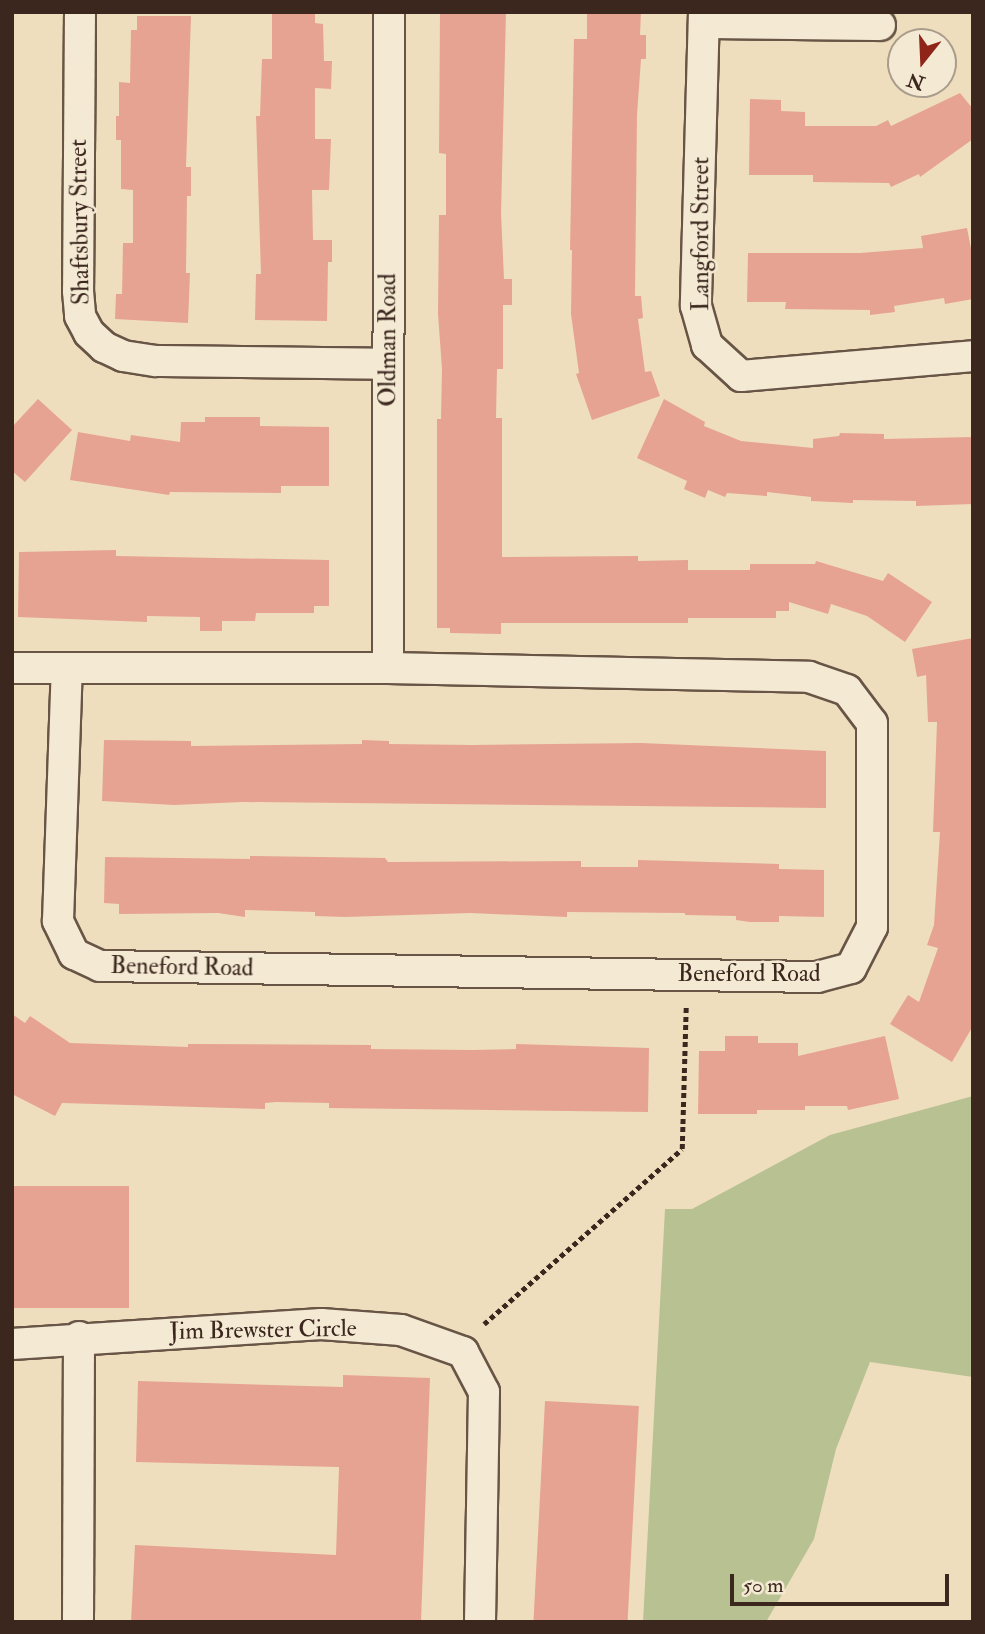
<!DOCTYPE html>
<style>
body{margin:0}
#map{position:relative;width:985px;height:1634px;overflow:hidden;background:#eedebd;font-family:"IM FELL Double Pica",serif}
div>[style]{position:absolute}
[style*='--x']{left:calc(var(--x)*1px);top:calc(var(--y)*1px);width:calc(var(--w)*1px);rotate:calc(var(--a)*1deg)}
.green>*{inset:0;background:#b8c192}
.building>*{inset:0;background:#e7a392;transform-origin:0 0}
.path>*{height:4.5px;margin-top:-2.25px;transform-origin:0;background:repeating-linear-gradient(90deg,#3b271e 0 5px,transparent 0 8.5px)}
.roads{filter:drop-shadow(2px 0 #685546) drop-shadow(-2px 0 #685546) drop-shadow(0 2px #685546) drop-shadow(0 -2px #685546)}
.street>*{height:30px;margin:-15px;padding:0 15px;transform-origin:15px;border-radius:15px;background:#f4ead4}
span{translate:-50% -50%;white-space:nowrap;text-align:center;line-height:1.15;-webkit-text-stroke:5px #f4ead4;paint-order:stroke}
.street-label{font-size:24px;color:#3b271e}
.frame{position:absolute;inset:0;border:14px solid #3b271e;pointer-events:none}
.north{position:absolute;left:887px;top:28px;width:70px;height:70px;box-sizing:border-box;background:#f4ead4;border:2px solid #aa9c8b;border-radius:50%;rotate:198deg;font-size:19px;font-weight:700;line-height:28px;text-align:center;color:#3b271e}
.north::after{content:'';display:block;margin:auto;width:24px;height:32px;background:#8f2418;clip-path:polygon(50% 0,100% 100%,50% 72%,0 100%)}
.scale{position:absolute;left:730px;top:1574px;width:219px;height:32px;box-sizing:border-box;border:4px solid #3b271e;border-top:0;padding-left:9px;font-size:21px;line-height:24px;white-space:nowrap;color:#3b271e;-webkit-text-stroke:5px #f4ead4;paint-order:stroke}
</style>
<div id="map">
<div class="green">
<div style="clip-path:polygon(973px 1096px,973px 1377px,870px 1362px,836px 1449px,814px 1539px,766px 1622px,643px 1622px,665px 1209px,692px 1209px,830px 1135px)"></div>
</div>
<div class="building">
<div style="clip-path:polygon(440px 12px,506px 12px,501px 213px,504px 279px,512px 279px,512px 305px,503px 305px,503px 369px,497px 369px,496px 418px,502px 418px,502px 557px,638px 556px,638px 561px,688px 560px,688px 570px,750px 570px,750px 564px,815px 564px,816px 561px,883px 581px,888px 573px,932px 602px,905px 642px,867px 616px,831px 604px,828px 614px,789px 602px,789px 611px,776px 611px,776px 618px,688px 618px,688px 623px,501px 623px,501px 634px,450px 633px,450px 628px,437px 628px,437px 419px,441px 419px,442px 369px,438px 314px,439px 215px,446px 215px,446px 154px,439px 153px)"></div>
<div style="clip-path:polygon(587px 12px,641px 12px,640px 35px,646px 35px,646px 59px,641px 59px,637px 115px,635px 296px,641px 296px,643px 318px,638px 319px,645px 372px,651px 371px,660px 396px,592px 420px,576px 374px,579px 373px,571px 314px,572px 250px,570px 250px,574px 39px,587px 39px)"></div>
<div style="clip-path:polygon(272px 14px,315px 14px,315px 23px,323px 24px,324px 61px,332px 61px,331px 89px,315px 88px,315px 139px,331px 139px,329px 190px,312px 190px,313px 240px,332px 240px,332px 262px,328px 262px,327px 321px,255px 320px,256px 274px,261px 274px,256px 116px,260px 116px,262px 59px,272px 59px)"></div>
<div style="clip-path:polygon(137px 16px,191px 16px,186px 167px,191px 167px,191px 196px,187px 196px,186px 273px,190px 273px,188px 323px,115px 319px,116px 294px,122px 294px,123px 243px,133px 243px,133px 190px,121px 189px,121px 140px,116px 140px,116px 116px,119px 116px,119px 82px,130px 83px,131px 30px,137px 30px)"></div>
<div style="clip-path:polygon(960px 93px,973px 109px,973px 139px,920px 177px,919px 174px,891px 187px,889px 183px,813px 182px,813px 175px,749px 175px,750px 99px,781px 100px,781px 111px,805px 112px,805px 126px,876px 126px,888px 120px,891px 126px)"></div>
<div style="clip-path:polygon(967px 228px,973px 259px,973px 299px,945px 304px,944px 298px,894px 306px,895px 312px,870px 315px,870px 310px,785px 309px,786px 302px,747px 302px,748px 253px,860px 253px,923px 248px,921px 236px)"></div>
<div style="clip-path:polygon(38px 399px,72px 430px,25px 482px,12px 471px,12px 427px)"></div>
<div style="clip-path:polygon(664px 399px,705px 422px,704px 426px,741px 441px,813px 448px,813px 439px,839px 436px,840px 433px,884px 434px,884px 439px,973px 437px,973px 504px,916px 506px,916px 501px,853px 500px,853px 503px,811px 501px,811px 497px,767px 492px,767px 496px,727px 493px,725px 497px,708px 490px,705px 498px,684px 489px,687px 481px,637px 458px)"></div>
<div style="clip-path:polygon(205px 417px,260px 417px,260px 426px,329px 427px,329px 486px,281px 486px,281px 493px,170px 492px,169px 495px,70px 480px,78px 432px,130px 441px,131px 435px,180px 442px,181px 422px,205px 422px)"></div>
<div style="clip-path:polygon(116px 550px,116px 556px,329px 560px,329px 606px,314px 606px,314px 613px,256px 613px,255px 621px,222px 621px,222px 631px,200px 631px,200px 617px,147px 616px,147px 622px,18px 617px,19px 552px)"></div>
<div style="clip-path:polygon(973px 638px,973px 1026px,952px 1062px,890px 1024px,908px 995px,919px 1002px,938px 948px,927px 945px,934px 925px,940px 832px,933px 832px,937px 722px,928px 722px,926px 675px,917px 677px,912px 649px)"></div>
<div style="clip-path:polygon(104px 740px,191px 741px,191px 746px,362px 744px,362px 740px,389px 741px,389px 744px,472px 745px,641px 743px,826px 751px,826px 808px,242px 802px,174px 805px,102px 801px)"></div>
<div style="clip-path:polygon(250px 856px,385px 858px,388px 862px,581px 861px,581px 867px,638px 867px,638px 860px,779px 864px,779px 869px,824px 870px,824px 917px,779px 916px,779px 922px,750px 922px,736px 920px,736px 916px,685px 915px,685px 913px,567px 912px,567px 917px,470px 913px,345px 917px,315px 916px,315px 912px,245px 910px,245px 917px,218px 913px,119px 914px,119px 904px,104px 903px,105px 857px,250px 859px)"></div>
<div style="clip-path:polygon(12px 1014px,25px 1023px,30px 1016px,70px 1043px,188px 1047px,188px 1044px,371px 1045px,371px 1049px,472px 1050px,516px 1049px,516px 1044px,649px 1048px,648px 1112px,329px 1108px,329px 1103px,276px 1102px,265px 1103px,265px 1109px,62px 1103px,55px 1116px,12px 1094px)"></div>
<div style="clip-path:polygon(725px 1036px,758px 1036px,758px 1043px,798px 1043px,798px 1056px,885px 1036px,899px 1099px,848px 1110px,847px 1106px,805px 1106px,805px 1110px,757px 1110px,757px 1114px,698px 1114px,699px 1051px,725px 1051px)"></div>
<div style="left:129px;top:1186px;width:122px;height:117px;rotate:90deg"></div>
<div style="clip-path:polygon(343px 1375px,430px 1378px,421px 1622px,131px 1622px,135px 1545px,336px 1555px,339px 1467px,136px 1462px,138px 1381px,343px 1387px)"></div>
<div style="left:545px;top:1401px;width:94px;height:221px;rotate:3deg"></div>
</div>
<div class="path">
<div style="--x:484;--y:1324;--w:264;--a:-41.5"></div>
<div style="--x:682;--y:1149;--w:144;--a:-88.4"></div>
</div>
<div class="roads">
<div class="street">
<div style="--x:80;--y:12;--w:279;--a:90.4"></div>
<div style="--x:78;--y:291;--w:25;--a:85"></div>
<div style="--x:80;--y:316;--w:19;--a:62"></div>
<div style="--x:89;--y:333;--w:21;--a:43"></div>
<div style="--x:104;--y:347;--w:21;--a:25"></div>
<div style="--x:123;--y:356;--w:33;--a:9"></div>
<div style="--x:156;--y:361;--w:232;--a:0.7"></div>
<div style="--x:704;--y:12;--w:294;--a:91.6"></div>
<div style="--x:696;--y:306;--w:41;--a:74.2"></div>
<div style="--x:707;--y:345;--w:46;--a:42.4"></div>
<div style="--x:741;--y:376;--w:233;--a:-4.9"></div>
<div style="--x:704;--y:23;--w:176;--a:0.7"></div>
<div style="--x:12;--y:668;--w:376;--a:0"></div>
<div style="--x:388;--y:668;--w:421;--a:1.2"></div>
<div style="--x:809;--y:677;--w:40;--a:18.9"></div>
<div style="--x:847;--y:690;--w:41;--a:52.9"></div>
<div style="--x:872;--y:723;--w:204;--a:90"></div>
<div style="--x:872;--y:927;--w:46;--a:117.1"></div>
<div style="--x:851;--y:968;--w:35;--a:165"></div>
<div style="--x:817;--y:977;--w:717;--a:-179.12"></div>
<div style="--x:100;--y:966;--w:29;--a:-155"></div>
<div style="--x:74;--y:954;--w:37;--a:-116"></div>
<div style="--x:58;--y:921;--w:253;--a:-88"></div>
<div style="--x:388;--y:668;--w:656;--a:-89.91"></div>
<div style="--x:12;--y:1344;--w:310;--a:-3.7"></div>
<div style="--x:321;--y:1324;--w:80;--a:4.3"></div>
<div style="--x:401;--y:1330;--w:66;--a:19.5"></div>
<div style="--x:463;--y:1352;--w:45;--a:62.3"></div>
<div style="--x:484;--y:1392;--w:230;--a:91"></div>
<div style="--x:78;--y:1622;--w:285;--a:-89.8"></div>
</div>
</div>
<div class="street-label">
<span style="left:80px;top:222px;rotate:-91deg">Shaftsbury Street</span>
<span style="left:701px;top:234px;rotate:-90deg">Langford Street</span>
<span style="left:388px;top:340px;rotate:-90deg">Oldman Road</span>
<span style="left:182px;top:967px;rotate:1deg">Beneford Road</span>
<span style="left:749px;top:974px">Beneford Road</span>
<span style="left:263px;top:1330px;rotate:-1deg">Jim Brewster Circle</span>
</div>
<div class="frame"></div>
<div class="north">N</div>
<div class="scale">50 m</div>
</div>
